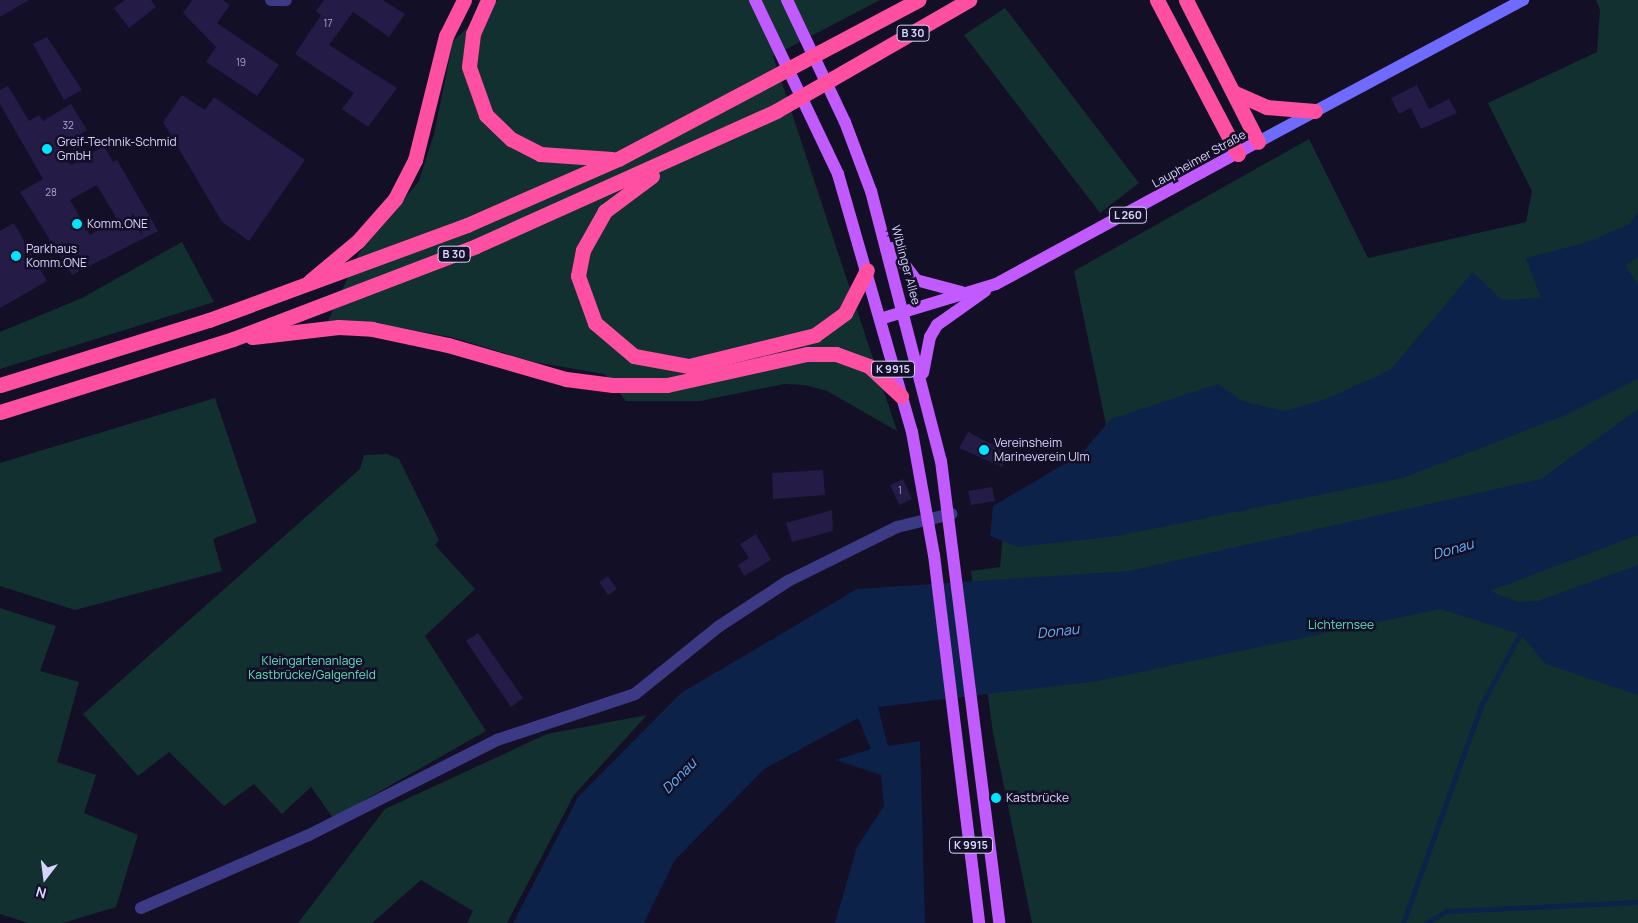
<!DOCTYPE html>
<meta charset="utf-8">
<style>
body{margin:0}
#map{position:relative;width:1638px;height:923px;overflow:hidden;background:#130f26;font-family:Manrope,sans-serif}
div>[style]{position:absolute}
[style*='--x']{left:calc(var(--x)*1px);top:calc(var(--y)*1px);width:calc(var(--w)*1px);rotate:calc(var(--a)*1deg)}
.green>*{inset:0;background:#12302f}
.water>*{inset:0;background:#0c2248}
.stream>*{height:4.5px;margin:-2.25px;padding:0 2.25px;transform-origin:2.25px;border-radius:2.25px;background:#0c2248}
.building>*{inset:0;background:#241b47}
.street>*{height:12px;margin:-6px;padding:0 6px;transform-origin:6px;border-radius:6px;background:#3d3a85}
.secondary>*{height:12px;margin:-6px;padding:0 6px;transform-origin:6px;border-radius:6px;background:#6f6bff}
.primary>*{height:12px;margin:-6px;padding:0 6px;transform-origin:6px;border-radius:6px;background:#c25bff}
.highway>*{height:15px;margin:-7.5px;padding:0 7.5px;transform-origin:7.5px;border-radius:7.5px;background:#ff4fa3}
.dots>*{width:14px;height:14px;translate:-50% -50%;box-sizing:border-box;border:2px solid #130f26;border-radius:50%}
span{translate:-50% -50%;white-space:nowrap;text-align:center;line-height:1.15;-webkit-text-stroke:5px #130f26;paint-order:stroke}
.number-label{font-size:10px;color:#aca6d1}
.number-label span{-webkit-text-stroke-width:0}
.shield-label span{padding:1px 4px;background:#130f26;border:1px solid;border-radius:4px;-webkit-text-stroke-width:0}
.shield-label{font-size:11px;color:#d9d4ff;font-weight:700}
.poi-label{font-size:12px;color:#d9d4ff}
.left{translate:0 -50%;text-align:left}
.street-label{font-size:12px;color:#d9d4ff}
.park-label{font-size:12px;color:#5fe0c0}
.water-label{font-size:14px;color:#62b6ff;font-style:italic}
.north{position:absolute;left:20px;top:853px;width:50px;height:50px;-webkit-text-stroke:4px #130f26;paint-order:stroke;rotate:195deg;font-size:14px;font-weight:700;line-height:20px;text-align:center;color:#d9d4ff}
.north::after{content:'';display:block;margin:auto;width:18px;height:22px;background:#d9d4ff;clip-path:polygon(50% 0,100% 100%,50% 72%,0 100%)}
</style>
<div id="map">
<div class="green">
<i style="clip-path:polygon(498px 0,880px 0,773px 56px,897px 431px,827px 391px,805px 385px,784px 384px,700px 401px,626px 401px,604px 374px,534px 362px,451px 337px,371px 323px,328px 321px,359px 253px,419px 181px,434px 134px,453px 41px)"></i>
<i style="clip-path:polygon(1596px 0,1638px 0,1638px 923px,1032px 923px,993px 733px,971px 571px,1000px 567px,1006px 499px,1109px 439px,1074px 271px,1309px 139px,1368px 258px,1526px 222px,1532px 191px,1488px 103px,1597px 52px,1600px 10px)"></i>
<i style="clip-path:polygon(1005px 8px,1139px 183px,1100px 213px,964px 35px)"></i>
<i style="clip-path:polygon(182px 242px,214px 302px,0 369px,0 332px,82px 298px)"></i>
<i style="clip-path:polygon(215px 398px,257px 522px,213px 539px,222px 571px,75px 610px,0 586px,0 463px)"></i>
<i style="clip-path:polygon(387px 454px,399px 459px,439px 540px,435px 545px,475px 589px,425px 636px,486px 731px,333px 818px,311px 787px,282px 814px,254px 784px,224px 806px,169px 752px,138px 776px,83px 714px,360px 469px,364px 455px)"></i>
<i style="clip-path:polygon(0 608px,56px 626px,40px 671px,79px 682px,57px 762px,96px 775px,84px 813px,138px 835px,116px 907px,63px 923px,28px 923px,0 914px)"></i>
<i style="clip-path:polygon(647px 715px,574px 795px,507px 923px,467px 923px,473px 911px,421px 880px,372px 923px,298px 923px,385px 809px,547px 734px)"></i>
</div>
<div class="water">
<i style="clip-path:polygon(1638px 212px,1638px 257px,1625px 265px,1638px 285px,1638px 379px,1566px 415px,1403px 478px,1117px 536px,1018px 547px,990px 536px,993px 506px,1081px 454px,1111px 419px,1218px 384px,1242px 401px,1285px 411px,1326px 399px,1390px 370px,1473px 272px,1502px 300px,1541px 298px,1526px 258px,1588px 242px,1629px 224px)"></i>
<i style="clip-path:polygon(1638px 409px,1638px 535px,1490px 591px,1517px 602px,1538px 601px,1638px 565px,1638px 695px,1546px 664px,1520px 634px,1440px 609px,1098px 681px,878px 707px,888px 746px,920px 741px,925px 923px,835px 923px,857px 847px,884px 806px,881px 775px,836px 760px,871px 749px,858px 718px,764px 769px,675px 860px,644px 923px,513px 923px,578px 797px,681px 693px,857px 589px,1129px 571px,1541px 479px)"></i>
</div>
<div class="stream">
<i style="--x:1403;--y:923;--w:233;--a:-70.2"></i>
<i style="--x:1482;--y:704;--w:80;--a:-61.5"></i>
<i style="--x:1426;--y:923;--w:24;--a:-30"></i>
<i style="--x:1447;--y:911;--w:191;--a:-2.7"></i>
</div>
<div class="building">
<i style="clip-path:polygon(0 0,29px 0,0 17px)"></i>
<i style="clip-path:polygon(125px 0,151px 0,156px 7px,129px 28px,114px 8px)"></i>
<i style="clip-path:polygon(192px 0,223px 0,230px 5px,217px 23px,279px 65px,257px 96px,206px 62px,216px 47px,183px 13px)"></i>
<i style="clip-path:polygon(324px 0,383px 0,405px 14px,389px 37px,353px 12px,329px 45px,397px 88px,368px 127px,342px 109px,354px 93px,295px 54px,321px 15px,316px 11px)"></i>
<i style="clip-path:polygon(47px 37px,82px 90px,64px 100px,33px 44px)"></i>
<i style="clip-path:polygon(1417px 85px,1429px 109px,1449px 99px,1457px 113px,1421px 129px,1411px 108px,1399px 114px,1391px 98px)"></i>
<i style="clip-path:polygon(evenodd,8px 86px,29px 121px,39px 115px,43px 121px,71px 104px,87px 130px,60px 148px,71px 165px,104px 146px,113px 162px,117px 160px,158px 231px,72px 275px,20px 192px,43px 179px,0 104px,0 90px,8px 86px,97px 185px,117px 219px,90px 235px,70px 200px,97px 185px)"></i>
<i style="clip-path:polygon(182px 95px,205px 110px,214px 97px,305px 160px,249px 241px,222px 222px,163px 122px)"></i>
<i style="clip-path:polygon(14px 223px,47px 281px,0 308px,0 231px)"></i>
<i style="clip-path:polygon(968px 432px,1009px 453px,1002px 467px,959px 448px)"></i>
<i style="clip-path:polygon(823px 470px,825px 495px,773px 499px,772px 473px)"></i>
<i style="clip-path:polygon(903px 479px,912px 499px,899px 505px,890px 485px)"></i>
<i style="clip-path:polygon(992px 487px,995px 501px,971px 505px,968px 491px)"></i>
<i style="clip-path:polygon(832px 510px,833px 531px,792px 542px,786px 523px)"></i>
<i style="clip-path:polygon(756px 534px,771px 560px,744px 576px,738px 565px,749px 558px,740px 544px)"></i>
<i style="clip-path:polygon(608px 576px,617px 589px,608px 595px,599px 582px)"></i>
<i style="clip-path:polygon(478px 633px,523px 698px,511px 707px,466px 641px)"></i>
</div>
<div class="street">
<i style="--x:271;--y:0;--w:15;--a:0"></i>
<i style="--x:141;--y:908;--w:183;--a:-23.5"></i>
<i style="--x:309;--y:835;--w:211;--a:-26.8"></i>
<i style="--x:497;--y:740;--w:145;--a:-18.4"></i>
<i style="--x:635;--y:694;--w:107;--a:-38.9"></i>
<i style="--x:718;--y:627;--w:84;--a:-33.3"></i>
<i style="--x:788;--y:581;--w:122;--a:-26.4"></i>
<i style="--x:897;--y:527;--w:56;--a:-13.5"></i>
</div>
<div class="secondary">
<i style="--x:1258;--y:142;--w:301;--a:-28.2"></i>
</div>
<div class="primary">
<i style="--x:755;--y:0;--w:193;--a:64.5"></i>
<i style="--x:838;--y:174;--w:268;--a:74"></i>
<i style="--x:912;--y:432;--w:125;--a:79.9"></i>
<i style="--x:934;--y:555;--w:371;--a:83"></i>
<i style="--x:787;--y:0;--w:135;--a:64.6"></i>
<i style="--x:845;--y:122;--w:74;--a:69.4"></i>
<i style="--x:871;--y:191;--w:279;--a:75.5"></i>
<i style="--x:941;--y:461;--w:466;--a:82.8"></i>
<i style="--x:892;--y:248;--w:40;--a:53"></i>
<i style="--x:916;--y:280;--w:47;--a:14.9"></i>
<i style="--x:880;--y:319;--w:121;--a:-16.8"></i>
<i style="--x:996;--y:284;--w:298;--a:-28.5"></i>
<i style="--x:923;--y:373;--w:37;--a:-79"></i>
<i style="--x:930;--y:337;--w:14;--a:-60"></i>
<i style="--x:937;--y:325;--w:59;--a:-35.3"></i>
</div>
<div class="highway">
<i style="--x:488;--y:0;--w:37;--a:114"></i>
<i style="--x:473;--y:34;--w:33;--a:97"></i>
<i style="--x:469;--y:67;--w:51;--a:70.5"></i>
<i style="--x:486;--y:115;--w:35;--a:44"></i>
<i style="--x:511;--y:139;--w:33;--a:27"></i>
<i style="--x:540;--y:154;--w:72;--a:4"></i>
<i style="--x:1157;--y:0;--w:174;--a:62.3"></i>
<i style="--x:1186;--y:0;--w:159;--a:63.1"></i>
<i style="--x:1233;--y:92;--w:36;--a:24"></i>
<i style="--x:1266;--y:107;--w:49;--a:4.7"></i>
<i style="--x:652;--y:176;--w:59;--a:143.3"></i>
<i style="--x:605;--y:211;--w:45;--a:119.4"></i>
<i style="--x:583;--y:250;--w:26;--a:101"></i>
<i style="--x:578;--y:276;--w:50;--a:70.1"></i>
<i style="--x:595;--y:323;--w:51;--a:40.2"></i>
<i style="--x:634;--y:356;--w:56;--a:10.3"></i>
<i style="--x:689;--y:366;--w:130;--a:-13.8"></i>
<i style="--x:815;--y:335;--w:37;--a:-36"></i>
<i style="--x:845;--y:313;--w:48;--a:-62.9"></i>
<i style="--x:310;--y:281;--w:62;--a:-39.8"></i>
<i style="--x:358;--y:241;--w:56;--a:-48.6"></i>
<i style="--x:395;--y:199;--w:44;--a:-62.9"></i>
<i style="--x:415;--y:160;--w:128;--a:-76"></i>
<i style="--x:446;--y:36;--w:40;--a:-63.4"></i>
<i style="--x:252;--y:337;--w:87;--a:-6.6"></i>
<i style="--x:338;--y:327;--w:34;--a:3"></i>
<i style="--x:372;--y:329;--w:78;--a:11.9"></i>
<i style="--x:448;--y:345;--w:123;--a:16.1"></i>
<i style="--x:566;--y:379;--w:47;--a:7.3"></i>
<i style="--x:613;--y:385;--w:54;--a:0"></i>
<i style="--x:667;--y:385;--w:143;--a:-12.5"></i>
<i style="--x:807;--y:354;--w:29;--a:0"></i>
<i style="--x:836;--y:354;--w:35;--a:20"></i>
<i style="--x:869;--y:366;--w:44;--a:43.2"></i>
<i style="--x:0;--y:385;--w:219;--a:-17.3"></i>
<i style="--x:209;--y:320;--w:275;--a:-20.2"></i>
<i style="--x:467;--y:225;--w:165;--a:-23.6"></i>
<i style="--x:618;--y:159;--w:340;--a:-27.9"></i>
<i style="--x:0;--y:412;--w:244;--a:-17.4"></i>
<i style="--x:233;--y:339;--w:260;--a:-20.9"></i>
<i style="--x:476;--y:246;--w:329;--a:-24.2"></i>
<i style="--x:776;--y:111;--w:223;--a:-29.9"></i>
</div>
<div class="dots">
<i style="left:47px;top:149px;background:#00e5ff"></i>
<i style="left:77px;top:224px;background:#00e5ff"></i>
<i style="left:16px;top:256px;background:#00e5ff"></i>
<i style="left:984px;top:450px;background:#00e5ff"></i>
<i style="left:996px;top:798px;background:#00e5ff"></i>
</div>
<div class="number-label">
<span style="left:328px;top:24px">17</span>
<span style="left:241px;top:63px">19</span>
<span style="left:68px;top:126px">32</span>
<span style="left:51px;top:193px">28</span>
<span style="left:900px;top:491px">1</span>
</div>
<div class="shield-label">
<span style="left:913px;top:33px">B 30</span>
<span style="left:1128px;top:215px">L 260</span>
<span style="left:454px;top:254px">B 30</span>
<span style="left:893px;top:369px">K 9915</span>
<span style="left:971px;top:845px">K 9915</span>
</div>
<div class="poi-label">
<span class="left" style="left:57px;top:149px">Greif-Technik-Schmid<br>GmbH</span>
<span class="left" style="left:87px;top:224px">Komm.ONE</span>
<span class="left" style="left:26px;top:256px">Parkhaus<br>Komm.ONE</span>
<span class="left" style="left:994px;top:450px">Vereinsheim<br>Marineverein Ulm</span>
<span class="left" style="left:1006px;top:798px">Kastbrücke</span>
</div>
<div class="street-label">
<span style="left:1199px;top:159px;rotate:-29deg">Laupheimer Straße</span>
<span style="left:906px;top:265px;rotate:75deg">Wiblinger Allee</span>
</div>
<div class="park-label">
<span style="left:1341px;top:625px">Lichternsee</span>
<span style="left:312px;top:668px">Kleingartenanlage<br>Kastbrücke/Galgenfeld</span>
</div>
<div class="water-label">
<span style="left:1453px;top:549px;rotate:-16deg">Donau</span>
<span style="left:1058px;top:631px;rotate:-6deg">Donau</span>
<span style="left:679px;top:776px;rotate:-46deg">Donau</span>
</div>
<div class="north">N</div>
</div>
